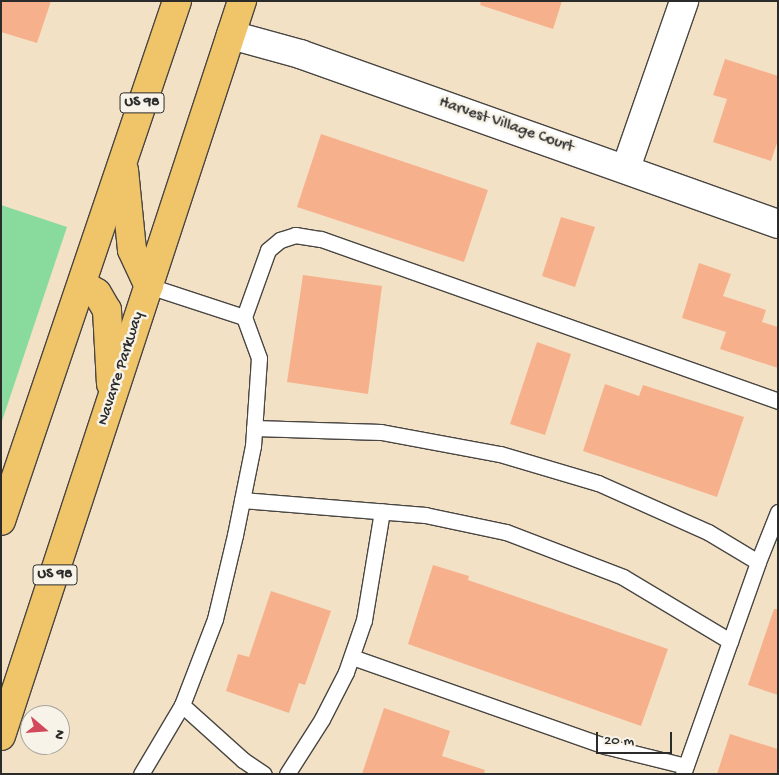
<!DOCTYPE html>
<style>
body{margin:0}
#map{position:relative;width:779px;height:775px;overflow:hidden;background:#f3e1c6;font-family:"Gochi Hand",sans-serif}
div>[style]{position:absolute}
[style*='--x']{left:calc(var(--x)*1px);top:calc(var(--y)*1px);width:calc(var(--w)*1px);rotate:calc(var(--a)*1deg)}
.green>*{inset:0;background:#88db9d}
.building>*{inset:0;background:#f6b18c}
.roads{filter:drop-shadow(1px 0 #494642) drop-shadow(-1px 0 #494642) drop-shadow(0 1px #494642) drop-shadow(0 -1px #494642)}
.lane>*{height:15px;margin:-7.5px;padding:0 7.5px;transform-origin:7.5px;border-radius:7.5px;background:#fff}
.street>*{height:28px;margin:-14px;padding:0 14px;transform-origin:14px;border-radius:14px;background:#fff}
.highway>*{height:28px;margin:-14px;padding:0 14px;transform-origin:14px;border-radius:14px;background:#f0c469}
span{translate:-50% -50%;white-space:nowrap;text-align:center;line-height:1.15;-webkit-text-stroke:5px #f7f3e8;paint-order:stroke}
.shield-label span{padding:1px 4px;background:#f7f3e8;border:1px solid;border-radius:4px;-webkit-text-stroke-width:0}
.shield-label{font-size:15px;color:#2b2b2b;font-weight:700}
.street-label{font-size:16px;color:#2b2b2b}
.frame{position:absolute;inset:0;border:2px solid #2b2b2b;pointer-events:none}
.north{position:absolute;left:20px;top:705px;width:50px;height:50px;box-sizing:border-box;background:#f7f3e8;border:1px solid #a5a39c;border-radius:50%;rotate:108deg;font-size:14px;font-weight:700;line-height:20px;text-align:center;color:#2b2b2b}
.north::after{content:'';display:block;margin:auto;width:18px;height:22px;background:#d1495b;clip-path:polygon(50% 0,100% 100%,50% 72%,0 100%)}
.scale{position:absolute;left:596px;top:732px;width:76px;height:22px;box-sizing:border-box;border:2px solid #2b2b2b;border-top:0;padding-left:6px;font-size:15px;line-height:18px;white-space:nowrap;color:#2b2b2b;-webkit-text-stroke:4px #f7f3e8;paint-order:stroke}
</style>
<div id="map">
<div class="green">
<i style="clip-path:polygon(1px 205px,67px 227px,1px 424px)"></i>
</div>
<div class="building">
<i style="clip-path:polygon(1px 1px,51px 1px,37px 43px,1px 32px)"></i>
<i style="clip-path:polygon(481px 1px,562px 1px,553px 29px,480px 5px)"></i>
<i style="clip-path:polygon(725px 59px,778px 76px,778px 140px,771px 161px,713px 142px,727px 99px,713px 95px)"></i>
<i style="clip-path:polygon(321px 134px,488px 190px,464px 262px,297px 207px)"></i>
<i style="clip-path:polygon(561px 217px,595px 227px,575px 287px,542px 276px)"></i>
<i style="clip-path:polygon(699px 263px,731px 274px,723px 296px,766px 310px,762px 322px,778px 327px,778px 368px,720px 349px,726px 332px,682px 318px)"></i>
<i style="clip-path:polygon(303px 275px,382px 286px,368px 394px,287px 382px)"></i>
<i style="clip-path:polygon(537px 342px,571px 354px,545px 435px,510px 424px)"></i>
<i style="clip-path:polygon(605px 384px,639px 396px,643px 385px,744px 417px,717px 497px,583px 451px)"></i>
<i style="clip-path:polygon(433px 565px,469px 576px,468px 580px,668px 649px,641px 726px,408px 644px)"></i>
<i style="clip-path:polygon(271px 591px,331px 611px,305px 685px,299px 683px,289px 713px,226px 691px,238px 654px,249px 657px)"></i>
<i style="clip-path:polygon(774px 609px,778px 609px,778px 695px,748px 685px)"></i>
<i style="clip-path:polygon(384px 708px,450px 731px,442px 756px,485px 770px,484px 774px,362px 774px)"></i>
<i style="clip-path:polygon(730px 734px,778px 749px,778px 774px,717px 774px)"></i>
</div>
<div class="roads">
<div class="lane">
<i style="--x:149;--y:286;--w:100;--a:18.1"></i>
<i style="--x:244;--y:317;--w:71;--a:-70.3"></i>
<i style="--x:268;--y:250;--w:16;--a:-40"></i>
<i style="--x:280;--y:240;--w:16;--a:-18"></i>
<i style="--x:295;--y:235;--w:26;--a:9"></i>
<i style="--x:321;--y:239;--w:485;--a:19.5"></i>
<i style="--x:254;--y:428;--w:127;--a:1.8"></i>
<i style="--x:381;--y:432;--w:121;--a:10.5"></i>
<i style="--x:500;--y:454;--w:102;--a:16.5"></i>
<i style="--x:598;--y:483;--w:120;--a:24"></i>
<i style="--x:708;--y:532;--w:58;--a:31"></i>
<i style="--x:242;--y:500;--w:184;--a:4.7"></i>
<i style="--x:425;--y:515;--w:83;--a:11.9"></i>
<i style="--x:506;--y:532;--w:125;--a:21"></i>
<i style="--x:623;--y:577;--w:125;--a:30.9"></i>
<i style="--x:352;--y:657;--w:268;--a:19.4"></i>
<i style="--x:605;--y:746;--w:83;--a:13.9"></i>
<i style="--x:182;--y:705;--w:82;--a:42"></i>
<i style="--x:243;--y:760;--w:25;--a:34"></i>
<i style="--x:141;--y:774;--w:80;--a:-59.3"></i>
<i style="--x:182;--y:705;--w:92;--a:-69"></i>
<i style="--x:215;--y:619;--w:86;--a:-76.6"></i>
<i style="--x:235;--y:535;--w:91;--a:-78.6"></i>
<i style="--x:253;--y:446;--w:88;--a:-86.1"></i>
<i style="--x:259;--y:358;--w:44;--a:-110.1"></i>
<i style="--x:287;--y:774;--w:65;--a:-57.5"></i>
<i style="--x:322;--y:719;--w:53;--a:-62.9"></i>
<i style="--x:346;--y:672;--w:55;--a:-70.9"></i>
<i style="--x:364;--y:620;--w:110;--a:-80.6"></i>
<i style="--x:683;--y:774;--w:225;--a:-70.5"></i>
<i style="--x:758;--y:562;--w:54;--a:-68.2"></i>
</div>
<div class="street">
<i style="--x:231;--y:35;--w:72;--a:15.4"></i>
<i style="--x:300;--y:54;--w:507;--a:19.58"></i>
<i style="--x:626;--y:168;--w:177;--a:-70.8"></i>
</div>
<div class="highway">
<i style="--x:124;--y:170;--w:80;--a:84.3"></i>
<i style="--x:132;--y:250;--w:40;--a:65"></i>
<i style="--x:82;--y:284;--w:17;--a:31"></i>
<i style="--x:97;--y:293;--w:20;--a:60"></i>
<i style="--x:107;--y:310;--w:74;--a:86.9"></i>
<i style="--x:1;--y:521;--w:549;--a:-71.3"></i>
<i style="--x:1;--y:736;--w:774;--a:-71.85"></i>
</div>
</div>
<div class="shield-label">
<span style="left:142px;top:103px">US 98</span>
<span style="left:55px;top:575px">US 98</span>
</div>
<div class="street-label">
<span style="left:506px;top:126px;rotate:19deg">Harvest Village Court</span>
<span style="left:122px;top:369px;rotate:-72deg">Navarre Parkway</span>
</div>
<div class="frame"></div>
<div class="north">N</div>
<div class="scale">20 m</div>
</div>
